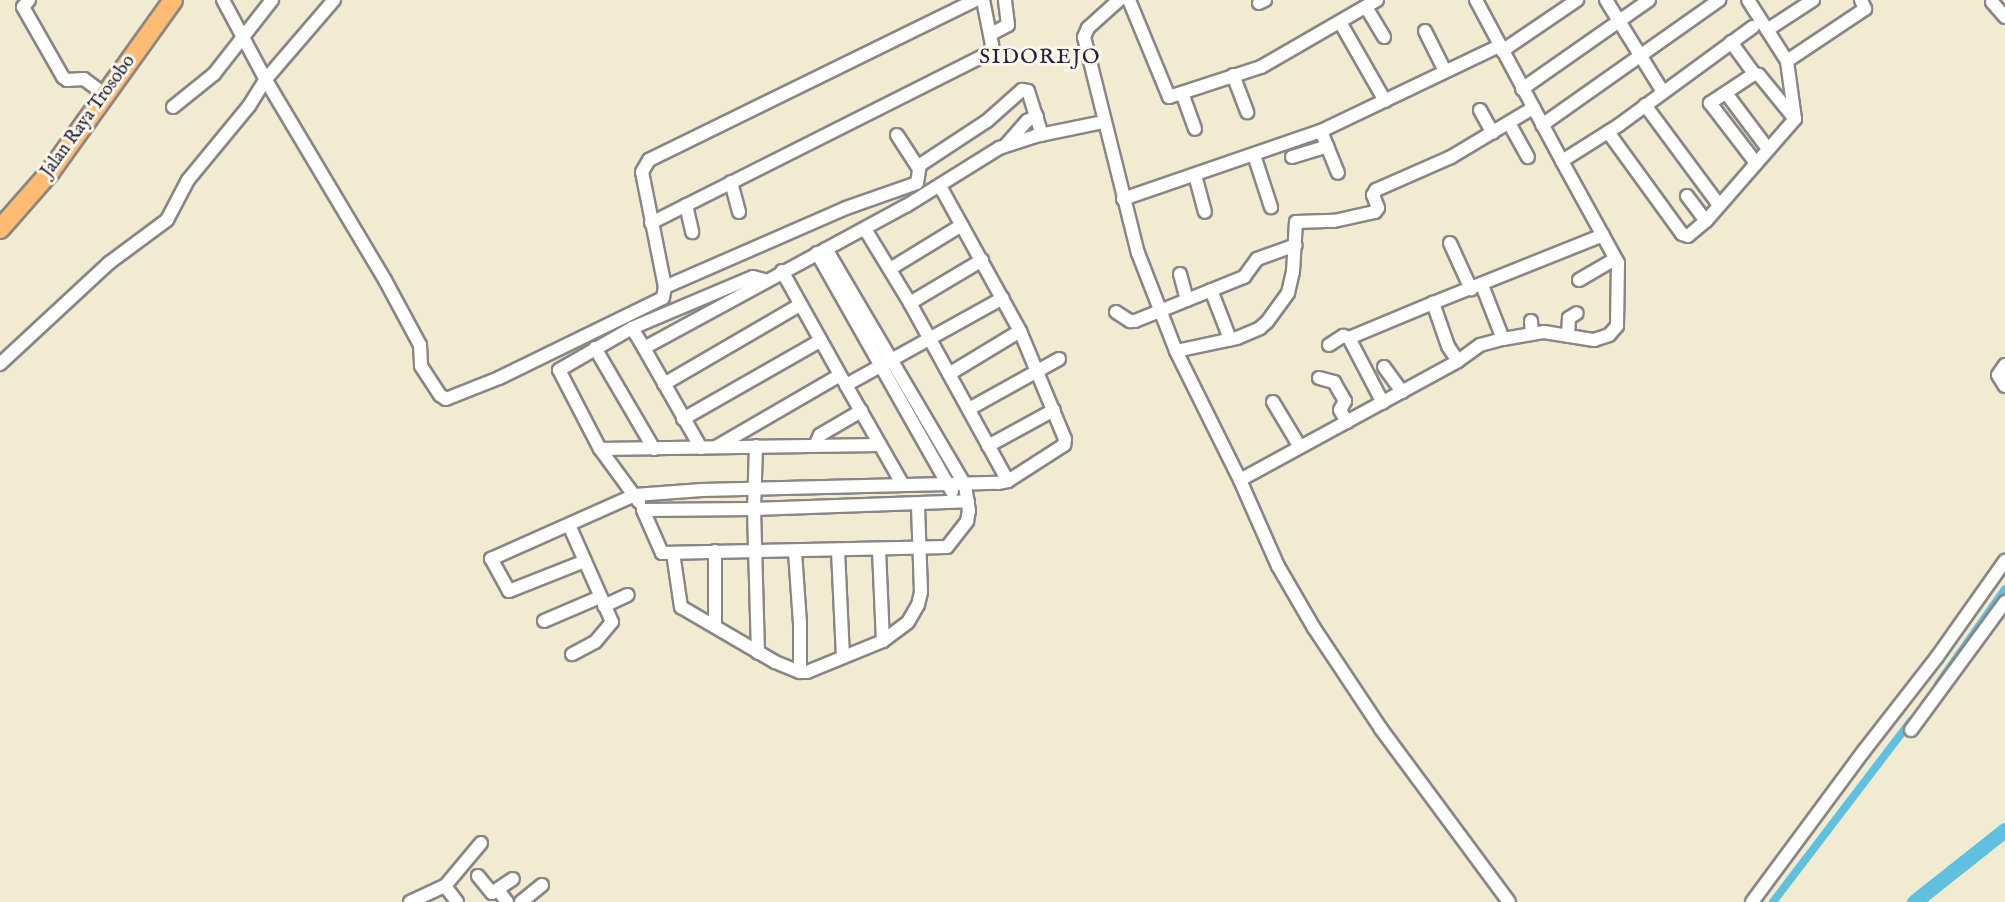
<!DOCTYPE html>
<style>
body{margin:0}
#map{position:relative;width:2005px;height:902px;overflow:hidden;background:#f1ebd2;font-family:"IM FELL English",serif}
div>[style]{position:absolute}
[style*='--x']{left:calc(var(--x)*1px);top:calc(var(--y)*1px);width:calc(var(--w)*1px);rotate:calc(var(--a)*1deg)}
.canal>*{height:8px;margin:-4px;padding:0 4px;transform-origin:4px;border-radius:4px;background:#60c0df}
.river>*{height:15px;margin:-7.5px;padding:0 7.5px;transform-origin:7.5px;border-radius:7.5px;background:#60c0df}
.roads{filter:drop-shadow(2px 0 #8a8686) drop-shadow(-2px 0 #8a8686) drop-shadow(0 2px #8a8686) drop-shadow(0 -2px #8a8686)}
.minor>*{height:12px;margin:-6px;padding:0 6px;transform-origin:6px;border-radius:6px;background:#fff}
.highway>*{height:18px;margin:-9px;padding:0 9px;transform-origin:9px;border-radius:9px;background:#ffbb71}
span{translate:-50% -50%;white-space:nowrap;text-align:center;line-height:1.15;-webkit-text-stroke:6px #fbf7ec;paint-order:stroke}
.street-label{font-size:18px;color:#22223b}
.quarter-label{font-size:21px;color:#22223b;letter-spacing:1.5px}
</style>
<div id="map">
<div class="canal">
<i style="--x:1938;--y:684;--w:116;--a:-54.8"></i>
<i style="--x:1773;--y:902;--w:228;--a:-52.7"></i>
</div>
<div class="river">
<i style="--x:1914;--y:902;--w:116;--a:-38.4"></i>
</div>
<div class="roads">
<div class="minor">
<i style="--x:29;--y:0;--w:9;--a:131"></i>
<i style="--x:23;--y:7;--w:81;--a:60.3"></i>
<i style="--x:63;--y:77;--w:5;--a:37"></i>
<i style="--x:67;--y:80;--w:17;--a:-3"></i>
<i style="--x:84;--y:79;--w:20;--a:37"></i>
<i style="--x:223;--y:0;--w:93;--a:61.8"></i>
<i style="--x:267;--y:82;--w:230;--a:59.2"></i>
<i style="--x:385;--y:280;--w:74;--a:61.7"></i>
<i style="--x:420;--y:345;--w:21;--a:87"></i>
<i style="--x:421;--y:366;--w:35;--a:57"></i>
<i style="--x:440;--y:395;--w:7;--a:34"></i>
<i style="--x:446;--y:399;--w:57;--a:-21.6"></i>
<i style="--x:499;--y:378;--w:182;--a:-26"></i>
<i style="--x:663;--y:298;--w:11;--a:-80"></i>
<i style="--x:665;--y:287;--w:117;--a:-101.3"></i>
<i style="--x:642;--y:172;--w:14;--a:-60"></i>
<i style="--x:649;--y:160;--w:364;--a:-26.1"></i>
<i style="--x:1119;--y:0;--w:42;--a:137.9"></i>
<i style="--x:1088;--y:28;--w:10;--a:114"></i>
<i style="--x:1084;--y:37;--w:223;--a:76"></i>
<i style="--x:1138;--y:253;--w:105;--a:68.8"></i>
<i style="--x:1176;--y:351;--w:144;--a:63.6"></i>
<i style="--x:1240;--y:480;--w:94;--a:66.2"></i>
<i style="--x:1278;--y:566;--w:72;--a:59.9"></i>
<i style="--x:1314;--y:628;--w:121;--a:56.4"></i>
<i style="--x:1381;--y:729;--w:215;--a:53.5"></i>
<i style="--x:1129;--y:0;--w:105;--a:67.6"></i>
<i style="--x:1169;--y:97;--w:97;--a:-18.1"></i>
<i style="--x:1261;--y:67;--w:134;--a:-30"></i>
<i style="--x:1476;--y:0;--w:183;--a:61.9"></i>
<i style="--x:1562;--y:161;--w:67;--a:-32.3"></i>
<i style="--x:1619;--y:125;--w:166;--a:-36.2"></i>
<i style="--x:1606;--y:0;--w:108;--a:58.2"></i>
<i style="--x:1992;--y:2;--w:20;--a:49"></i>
<i style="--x:1259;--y:3;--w:7;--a:-27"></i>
<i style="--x:1366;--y:7;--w:35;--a:59"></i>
<i style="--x:1340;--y:22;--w:91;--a:60.3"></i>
<i style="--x:1767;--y:30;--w:55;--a:-33.1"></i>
<i style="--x:1425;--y:31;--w:45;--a:63.4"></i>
<i style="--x:991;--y:34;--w:19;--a:-28"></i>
<i style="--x:1008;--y:25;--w:25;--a:-97"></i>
<i style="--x:1731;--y:42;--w:39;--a:54"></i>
<i style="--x:1754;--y:74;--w:5;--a:11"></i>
<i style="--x:1759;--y:75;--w:57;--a:50.7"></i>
<i style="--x:1502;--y:51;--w:91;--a:-34.2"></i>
<i style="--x:1787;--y:61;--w:94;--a:-33.7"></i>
<i style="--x:1865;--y:9;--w:10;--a:-114"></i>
<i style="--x:1754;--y:74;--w:53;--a:146.6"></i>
<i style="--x:1710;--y:103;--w:76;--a:52.5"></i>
<i style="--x:1233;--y:75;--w:40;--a:69"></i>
<i style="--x:1522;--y:89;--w:155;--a:-35"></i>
<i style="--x:1182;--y:93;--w:38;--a:70"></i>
<i style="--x:1726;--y:93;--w:70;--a:53.1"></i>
<i style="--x:1645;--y:105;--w:124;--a:53.5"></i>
<i style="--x:173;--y:107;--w:53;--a:-38.8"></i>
<i style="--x:214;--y:74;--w:94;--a:-51.9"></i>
<i style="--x:1480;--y:110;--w:26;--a:61"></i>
<i style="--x:1509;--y:123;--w:39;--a:61"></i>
<i style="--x:1542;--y:125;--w:217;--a:-35.2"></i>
<i style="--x:1321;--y:131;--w:45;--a:68"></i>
<i style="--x:1608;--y:132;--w:126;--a:54"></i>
<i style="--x:1682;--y:234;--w:6;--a:18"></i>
<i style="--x:1688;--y:236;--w:23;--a:-40"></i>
<i style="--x:1706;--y:221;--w:135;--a:-48.9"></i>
<i style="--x:1795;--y:119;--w:59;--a:-97.9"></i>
<i style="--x:1787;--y:61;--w:72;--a:-122.6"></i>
<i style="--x:897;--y:135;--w:38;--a:57"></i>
<i style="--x:1006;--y:145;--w:32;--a:-49"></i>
<i style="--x:1027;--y:121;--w:11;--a:-27"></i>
<i style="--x:1254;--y:155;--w:55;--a:71.9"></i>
<i style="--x:1292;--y:157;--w:37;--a:-17"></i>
<i style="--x:1195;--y:175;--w:38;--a:75"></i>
<i style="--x:731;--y:182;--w:31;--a:75"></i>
<i style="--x:1687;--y:196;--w:31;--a:53"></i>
<i style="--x:1123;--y:199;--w:209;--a:-19"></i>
<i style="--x:1321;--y:131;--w:197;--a:-25.5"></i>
<i style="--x:686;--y:205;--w:28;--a:77"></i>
<i style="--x:651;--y:223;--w:378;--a:-26.7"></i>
<i style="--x:989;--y:53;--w:9;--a:-69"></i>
<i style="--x:992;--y:45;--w:46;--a:-101.3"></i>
<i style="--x:865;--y:229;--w:87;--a:58.7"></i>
<i style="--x:910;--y:303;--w:203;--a:61.2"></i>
<i style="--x:1450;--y:243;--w:51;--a:65.5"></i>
<i style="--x:817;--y:253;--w:274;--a:60.5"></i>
<i style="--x:890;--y:269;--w:84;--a:-31.4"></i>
<i style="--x:782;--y:271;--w:125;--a:60.8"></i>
<i style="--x:1180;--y:274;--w:27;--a:75"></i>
<i style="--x:1579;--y:280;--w:42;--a:-30.3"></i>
<i style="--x:665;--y:287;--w:197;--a:-23.6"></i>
<i style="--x:846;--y:208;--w:75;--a:-19.4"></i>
<i style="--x:917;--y:183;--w:18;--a:-81"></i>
<i style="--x:920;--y:165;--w:80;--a:-33.3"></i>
<i style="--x:987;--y:121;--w:47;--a:-41.5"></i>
<i style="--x:1022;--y:90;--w:6;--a:9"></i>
<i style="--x:1028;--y:91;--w:46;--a:72.3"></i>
<i style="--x:1211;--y:290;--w:53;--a:68.8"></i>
<i style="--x:910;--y:303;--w:84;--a:-30.8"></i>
<i style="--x:1116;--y:312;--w:17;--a:33"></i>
<i style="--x:1130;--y:321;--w:5;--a:0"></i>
<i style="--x:1135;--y:321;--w:118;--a:-22"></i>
<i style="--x:1244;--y:277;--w:22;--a:-54"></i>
<i style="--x:1257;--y:259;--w:41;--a:-19.7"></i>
<i style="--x:1531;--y:321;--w:13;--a:86"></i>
<i style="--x:632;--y:328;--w:23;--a:59"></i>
<i style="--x:1568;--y:336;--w:18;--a:-87"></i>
<i style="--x:1569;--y:318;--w:9;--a:-32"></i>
<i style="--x:1349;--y:338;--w:73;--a:62.4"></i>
<i style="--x:1503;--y:339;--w:42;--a:-9.7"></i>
<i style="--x:1544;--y:332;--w:51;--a:9.1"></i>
<i style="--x:1594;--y:340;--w:16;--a:-18"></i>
<i style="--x:1609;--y:335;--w:12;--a:-48"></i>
<i style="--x:1617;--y:326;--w:63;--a:-89.1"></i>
<i style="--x:1618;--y:263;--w:116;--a:-118.8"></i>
<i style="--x:1329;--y:345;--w:17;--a:-33"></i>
<i style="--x:1343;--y:336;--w:6;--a:18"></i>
<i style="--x:1349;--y:338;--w:91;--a:-22.6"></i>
<i style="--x:595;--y:348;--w:117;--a:59.7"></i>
<i style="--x:1176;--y:351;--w:62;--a:-12"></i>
<i style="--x:1237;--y:338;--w:25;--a:-23"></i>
<i style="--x:1260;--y:328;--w:9;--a:-41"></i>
<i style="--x:1267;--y:322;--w:36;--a:-54"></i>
<i style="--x:1288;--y:293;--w:22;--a:-77"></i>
<i style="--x:1293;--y:272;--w:50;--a:-86.6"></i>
<i style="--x:1296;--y:222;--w:38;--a:-2"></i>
<i style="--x:1334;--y:221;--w:42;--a:-12.4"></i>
<i style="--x:1375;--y:212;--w:5;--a:-53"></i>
<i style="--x:1378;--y:208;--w:14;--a:-111"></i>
<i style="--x:1373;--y:195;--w:6;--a:-59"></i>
<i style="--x:1376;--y:190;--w:82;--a:-23.7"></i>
<i style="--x:1451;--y:157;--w:96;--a:-30.9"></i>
<i style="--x:1458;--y:361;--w:27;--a:-36"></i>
<i style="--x:1480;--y:345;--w:24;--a:-15"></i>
<i style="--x:1503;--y:339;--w:58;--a:-111.3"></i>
<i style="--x:0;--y:364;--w:149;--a:-42.8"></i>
<i style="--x:109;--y:263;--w:72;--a:-36.6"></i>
<i style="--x:167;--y:220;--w:45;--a:-62.3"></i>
<i style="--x:188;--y:180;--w:96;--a:-50.5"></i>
<i style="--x:249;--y:106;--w:32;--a:-58"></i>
<i style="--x:266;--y:79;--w:104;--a:-49.3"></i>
<i style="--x:2005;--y:365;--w:12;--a:125"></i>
<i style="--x:1998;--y:375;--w:13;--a:58"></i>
<i style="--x:1384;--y:367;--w:31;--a:54"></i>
<i style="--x:949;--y:374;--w:83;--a:-31.2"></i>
<i style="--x:1319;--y:378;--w:16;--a:15"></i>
<i style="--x:1334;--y:382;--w:22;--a:60"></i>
<i style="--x:1345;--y:401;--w:10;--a:119"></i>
<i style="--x:1340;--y:410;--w:14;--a:60"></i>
<i style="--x:664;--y:384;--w:157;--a:-30.2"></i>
<i style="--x:1273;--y:402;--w:52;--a:59"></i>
<i style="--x:969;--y:409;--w:103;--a:-29.1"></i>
<i style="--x:683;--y:419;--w:158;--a:-29.7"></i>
<i style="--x:756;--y:446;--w:63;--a:91.8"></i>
<i style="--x:754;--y:509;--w:111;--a:179.5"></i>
<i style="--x:643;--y:510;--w:47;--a:66.2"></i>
<i style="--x:662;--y:553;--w:285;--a:-1.2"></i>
<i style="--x:947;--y:547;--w:33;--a:-52"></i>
<i style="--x:967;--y:521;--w:10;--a:-79"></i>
<i style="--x:969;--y:511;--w:26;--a:-99"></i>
<i style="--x:965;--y:485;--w:274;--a:-120.5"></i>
<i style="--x:815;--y:446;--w:12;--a:-66"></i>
<i style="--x:820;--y:435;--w:48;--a:-30.3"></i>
<i style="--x:988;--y:446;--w:75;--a:-28.6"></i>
<i style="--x:716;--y:447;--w:143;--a:-30.1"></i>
<i style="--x:701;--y:448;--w:115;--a:-119.7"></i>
<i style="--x:644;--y:348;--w:298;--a:-28.5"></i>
<i style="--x:906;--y:206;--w:110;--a:-31.9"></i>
<i style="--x:999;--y:148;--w:38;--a:-18"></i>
<i style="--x:1035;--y:136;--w:69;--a:-11.6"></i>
<i style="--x:600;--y:449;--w:280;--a:-0.8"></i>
<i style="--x:1240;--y:480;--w:248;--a:-28.6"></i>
<i style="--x:1458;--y:361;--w:18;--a:-124"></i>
<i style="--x:1448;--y:346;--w:46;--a:-109.2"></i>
<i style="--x:1433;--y:303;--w:183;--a:-21.8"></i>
<i style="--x:903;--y:485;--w:115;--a:-119.7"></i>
<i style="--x:846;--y:385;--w:179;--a:-29"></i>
<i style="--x:639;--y:502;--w:66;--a:-126.3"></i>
<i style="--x:600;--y:449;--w:89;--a:-117.4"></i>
<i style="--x:559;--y:370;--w:84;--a:-29.9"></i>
<i style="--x:632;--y:328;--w:131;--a:-22.9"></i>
<i style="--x:753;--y:277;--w:11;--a:15"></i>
<i style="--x:569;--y:525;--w:106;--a:66.1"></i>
<i style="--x:612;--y:622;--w:26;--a:130"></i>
<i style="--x:595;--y:642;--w:26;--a:152"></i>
<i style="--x:879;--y:550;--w:91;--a:87.5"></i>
<i style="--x:838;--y:551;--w:106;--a:87.3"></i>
<i style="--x:795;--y:552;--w:71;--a:86"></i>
<i style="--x:800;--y:623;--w:49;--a:90"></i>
<i style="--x:800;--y:672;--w:7;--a:0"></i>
<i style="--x:807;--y:672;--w:82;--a:-22.2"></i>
<i style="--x:883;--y:641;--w:31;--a:-37"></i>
<i style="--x:908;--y:622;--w:20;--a:-60"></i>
<i style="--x:918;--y:605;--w:13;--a:-77"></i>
<i style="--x:921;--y:592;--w:88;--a:-92"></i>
<i style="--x:673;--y:553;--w:55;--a:81.6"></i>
<i style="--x:681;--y:607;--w:109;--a:30.3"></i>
<i style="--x:775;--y:662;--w:27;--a:22"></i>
<i style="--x:585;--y:561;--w:82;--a:158.5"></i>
<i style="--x:509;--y:591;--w:37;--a:-119"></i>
<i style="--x:491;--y:559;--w:158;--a:-24"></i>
<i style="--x:635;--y:495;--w:67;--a:-4.3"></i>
<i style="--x:702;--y:490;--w:296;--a:-1.4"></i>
<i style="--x:998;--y:483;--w:10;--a:-11"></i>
<i style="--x:1008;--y:481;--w:67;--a:-32.7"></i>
<i style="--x:1064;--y:445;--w:6;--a:-81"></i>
<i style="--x:1065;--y:439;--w:117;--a:-112.6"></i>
<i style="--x:1020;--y:331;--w:166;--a:-118.9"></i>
<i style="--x:604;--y:606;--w:26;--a:-25"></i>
<i style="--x:544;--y:621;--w:61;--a:-23.2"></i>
<i style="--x:715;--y:626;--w:75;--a:-90"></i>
<i style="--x:758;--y:653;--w:144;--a:-91.6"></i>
<i style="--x:754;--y:509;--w:214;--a:-2.1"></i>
<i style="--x:1911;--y:730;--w:159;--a:-53.7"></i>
<i style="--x:478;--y:876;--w:22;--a:51"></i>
<i style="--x:492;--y:893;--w:25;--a:-34"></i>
<i style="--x:445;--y:886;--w:20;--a:53"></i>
<i style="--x:498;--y:890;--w:15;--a:53"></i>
<i style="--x:410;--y:902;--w:38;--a:-25"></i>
<i style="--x:445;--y:886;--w:56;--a:-50.1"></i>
<i style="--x:521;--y:902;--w:27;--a:-39"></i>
<i style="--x:1752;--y:902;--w:187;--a:-53.5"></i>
<i style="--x:1863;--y:752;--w:120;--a:-52.1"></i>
<i style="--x:1937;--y:657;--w:118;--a:-54.7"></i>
</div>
<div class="highway">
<i style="--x:0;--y:229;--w:76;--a:-48.7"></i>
<i style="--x:50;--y:172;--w:211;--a:-54.4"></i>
</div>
</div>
<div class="street-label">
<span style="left:89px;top:117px;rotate:-54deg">Jalan Raya Trosobo</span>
</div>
<div class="quarter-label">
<span style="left:1040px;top:58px">SIDOREJO</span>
</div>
</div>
